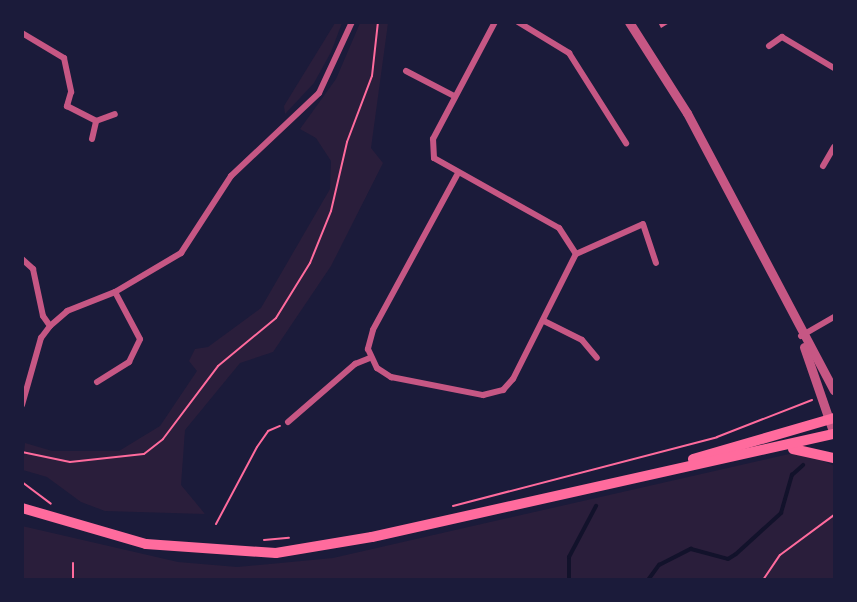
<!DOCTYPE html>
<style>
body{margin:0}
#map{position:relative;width:857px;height:602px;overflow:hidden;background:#1b1b3a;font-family:Manrope,sans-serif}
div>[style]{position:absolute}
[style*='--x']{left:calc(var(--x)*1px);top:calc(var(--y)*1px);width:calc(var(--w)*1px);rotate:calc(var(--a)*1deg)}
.green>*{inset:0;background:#2a1e3b}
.stream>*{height:4px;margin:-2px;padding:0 2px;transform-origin:2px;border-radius:2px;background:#12122b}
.building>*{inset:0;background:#dd5f8e}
.path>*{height:2px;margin:-1px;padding:0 1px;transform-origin:1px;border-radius:1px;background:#ff6b9d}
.minor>*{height:6px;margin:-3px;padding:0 3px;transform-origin:3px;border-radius:3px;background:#c65784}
.tertiary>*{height:9px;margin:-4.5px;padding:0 4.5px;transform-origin:4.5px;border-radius:4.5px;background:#c65784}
.secondary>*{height:10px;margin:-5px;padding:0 5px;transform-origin:5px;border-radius:5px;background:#ff6b9d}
span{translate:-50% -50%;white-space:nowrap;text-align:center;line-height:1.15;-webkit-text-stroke:6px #1b1b3a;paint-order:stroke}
.frame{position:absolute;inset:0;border:24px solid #1b1b3a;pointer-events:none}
</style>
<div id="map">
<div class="green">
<i style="clip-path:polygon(335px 23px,342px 23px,331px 52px,314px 83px,285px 114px,284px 106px)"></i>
<i style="clip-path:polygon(360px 23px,388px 23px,371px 148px,383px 163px,331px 266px,273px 352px,240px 363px,185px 430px,181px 485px,205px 514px,105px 511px,81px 502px,47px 477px,23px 470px,25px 443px,52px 451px,119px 451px,160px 426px,197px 371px,189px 361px,195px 349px,208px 347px,261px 308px,330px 189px,331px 161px,316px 138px,300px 129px,336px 79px)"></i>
<i style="clip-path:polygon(802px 451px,834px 466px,834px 579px,23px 579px,22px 526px,178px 562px,237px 567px,333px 558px)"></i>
</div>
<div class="stream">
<i style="--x:569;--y:580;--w:23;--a:-90"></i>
<i style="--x:569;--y:557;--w:58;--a:-62.1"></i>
<i style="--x:648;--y:580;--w:19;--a:-54"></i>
<i style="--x:659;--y:565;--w:36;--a:-27"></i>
<i style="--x:691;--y:549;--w:38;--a:15"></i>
<i style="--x:728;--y:559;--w:9;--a:-32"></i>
<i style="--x:736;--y:554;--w:61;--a:-42.3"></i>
<i style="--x:781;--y:513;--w:40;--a:-74"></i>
<i style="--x:792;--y:475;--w:15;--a:-42"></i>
</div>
<div class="building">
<i style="clip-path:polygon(658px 22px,671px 22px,661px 28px)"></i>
</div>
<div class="path">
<i style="--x:22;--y:452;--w:49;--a:11.8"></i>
<i style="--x:70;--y:462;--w:74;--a:-6.2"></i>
<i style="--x:144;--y:454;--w:24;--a:-38"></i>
<i style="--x:163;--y:439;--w:91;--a:-53"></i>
<i style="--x:218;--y:366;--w:75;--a:-39.6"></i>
<i style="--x:276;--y:318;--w:65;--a:-58.3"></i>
<i style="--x:310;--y:263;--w:56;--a:-68"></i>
<i style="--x:331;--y:211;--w:71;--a:-76.9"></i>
<i style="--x:347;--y:142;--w:71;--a:-69.3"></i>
<i style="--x:372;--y:76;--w:54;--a:-83.7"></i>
<i style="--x:22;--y:482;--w:36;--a:37"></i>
<i style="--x:453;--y:506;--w:273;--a:-14.6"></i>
<i style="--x:717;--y:437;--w:102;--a:-21.3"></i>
<i style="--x:216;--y:524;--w:87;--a:-62"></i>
<i style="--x:257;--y:447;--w:19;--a:-55"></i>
<i style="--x:268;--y:431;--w:13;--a:-23"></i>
<i style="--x:264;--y:540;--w:25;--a:-5"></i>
<i style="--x:73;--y:580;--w:17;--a:-90"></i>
<i style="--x:763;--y:580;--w:30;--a:-56"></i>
<i style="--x:780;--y:555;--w:67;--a:-36.5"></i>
</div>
<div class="minor">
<i style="--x:518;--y:22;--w:60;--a:31.3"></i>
<i style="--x:569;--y:53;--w:107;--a:57.7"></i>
<i style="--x:22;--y:33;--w:49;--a:30.8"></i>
<i style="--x:64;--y:58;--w:35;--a:78"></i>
<i style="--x:71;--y:92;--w:15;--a:106"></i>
<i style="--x:67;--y:106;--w:33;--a:27"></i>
<i style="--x:96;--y:121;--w:20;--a:-20"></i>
<i style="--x:769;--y:46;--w:16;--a:-35"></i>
<i style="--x:782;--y:37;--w:61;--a:30.8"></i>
<i style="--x:406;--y:71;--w:54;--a:27.5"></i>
<i style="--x:92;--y:139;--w:18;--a:-77"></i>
<i style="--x:823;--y:166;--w:22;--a:-60"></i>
<i style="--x:457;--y:175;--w:176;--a:118.5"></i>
<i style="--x:373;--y:330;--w:20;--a:105"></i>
<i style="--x:368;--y:349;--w:21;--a:65"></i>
<i style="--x:377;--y:368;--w:17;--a:33"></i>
<i style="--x:391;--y:377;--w:94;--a:11.1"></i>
<i style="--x:483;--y:395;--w:21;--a:-14"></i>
<i style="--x:503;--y:390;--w:15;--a:-48"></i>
<i style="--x:513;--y:379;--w:140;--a:-63.3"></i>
<i style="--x:576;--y:254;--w:31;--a:-123"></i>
<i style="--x:559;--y:228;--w:143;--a:-150.8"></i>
<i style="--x:434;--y:158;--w:19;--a:-93"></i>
<i style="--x:433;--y:139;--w:132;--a:-62.1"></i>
<i style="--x:576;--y:254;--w:73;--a:-24.1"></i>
<i style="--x:643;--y:224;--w:41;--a:71.6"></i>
<i style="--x:22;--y:259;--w:15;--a:42"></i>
<i style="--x:33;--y:269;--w:48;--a:78"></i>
<i style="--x:43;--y:316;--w:12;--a:55"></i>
<i style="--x:544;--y:321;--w:42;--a:26.6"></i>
<i style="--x:582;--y:340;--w:23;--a:50"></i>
<i style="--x:801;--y:336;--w:38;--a:-30"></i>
<i style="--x:97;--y:382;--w:38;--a:-32"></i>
<i style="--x:129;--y:362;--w:25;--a:-64"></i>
<i style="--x:140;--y:339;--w:53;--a:-118"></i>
<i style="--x:22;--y:405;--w:70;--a:-74.2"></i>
<i style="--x:41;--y:338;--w:15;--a:-53"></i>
<i style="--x:50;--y:326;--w:23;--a:-41"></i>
<i style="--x:67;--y:311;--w:52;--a:-21.6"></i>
<i style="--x:115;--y:292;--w:77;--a:-30.6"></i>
<i style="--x:181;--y:253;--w:92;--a:-57"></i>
<i style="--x:231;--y:176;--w:121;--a:-43.3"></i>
<i style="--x:319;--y:93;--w:78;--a:-65.1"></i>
<i style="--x:288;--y:422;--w:89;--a:-40.9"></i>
<i style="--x:355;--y:364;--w:16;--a:-22"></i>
</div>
<div class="tertiary">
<i style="--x:629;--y:22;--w:108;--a:57.5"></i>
<i style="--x:687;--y:113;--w:314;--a:62.1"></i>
<i style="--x:804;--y:347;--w:92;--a:71"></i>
</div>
<div class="secondary">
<i style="--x:793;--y:449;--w:42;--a:12.4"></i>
<i style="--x:693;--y:459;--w:147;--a:-16.2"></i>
<i style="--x:22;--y:508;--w:129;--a:16.2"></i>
<i style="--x:146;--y:544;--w:130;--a:4"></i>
<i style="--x:276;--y:553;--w:97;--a:-9.5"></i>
<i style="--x:372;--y:537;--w:473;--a:-12.6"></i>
</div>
<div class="frame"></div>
</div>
